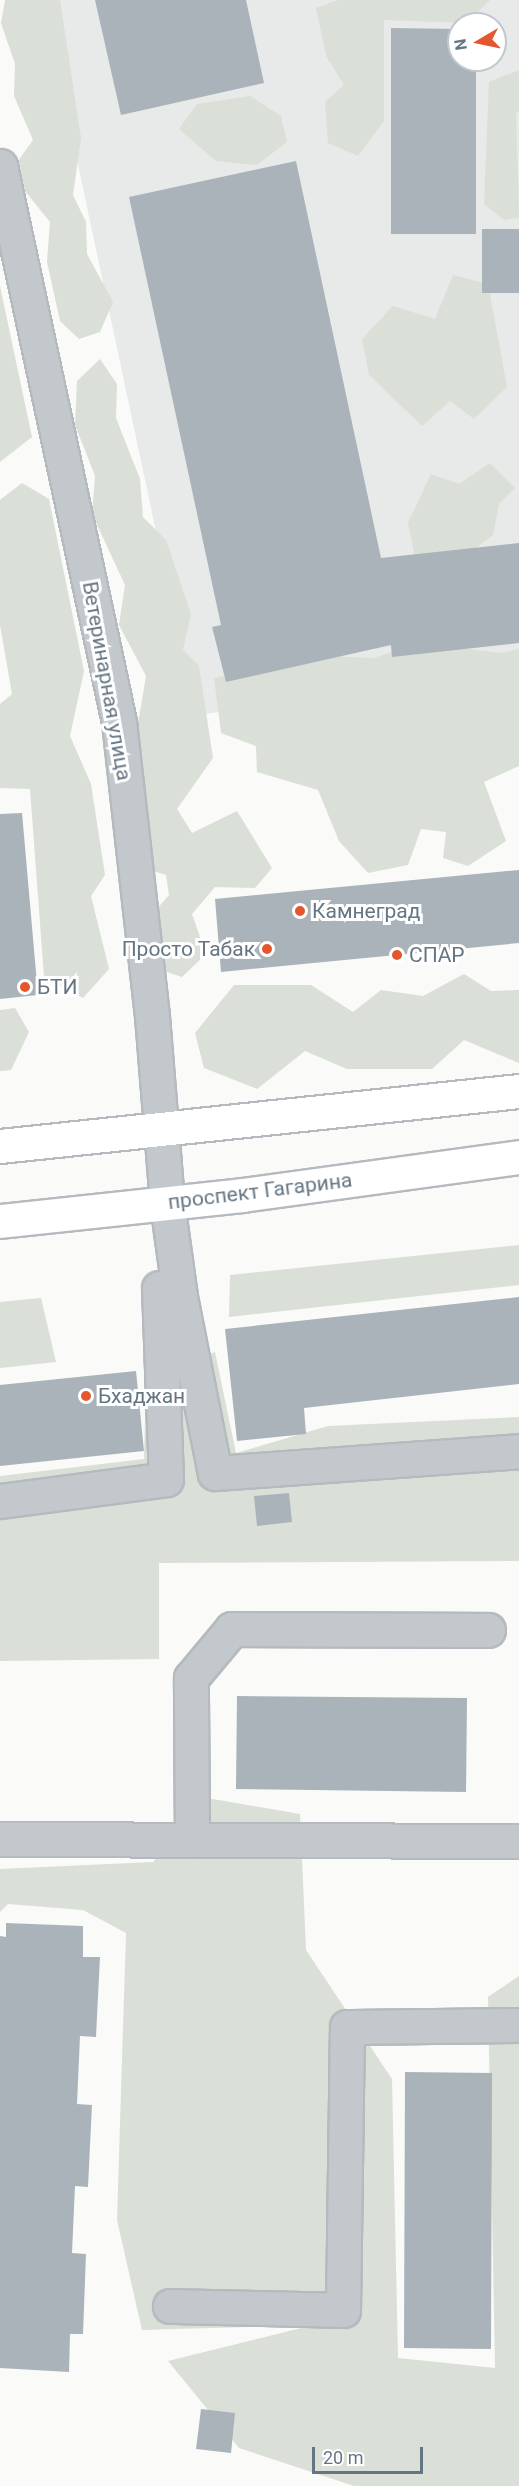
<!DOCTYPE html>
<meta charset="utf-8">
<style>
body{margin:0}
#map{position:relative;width:519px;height:2486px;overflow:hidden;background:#fafaf8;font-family:Roboto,sans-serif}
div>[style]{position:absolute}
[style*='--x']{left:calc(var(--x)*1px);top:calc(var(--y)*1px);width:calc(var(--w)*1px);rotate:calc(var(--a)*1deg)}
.built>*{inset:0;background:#e8e9e9}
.green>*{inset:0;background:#dadfd7}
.building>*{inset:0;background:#aab3b9}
.roads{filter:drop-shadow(2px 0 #b5babe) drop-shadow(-2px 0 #b5babe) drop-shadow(0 2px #b5babe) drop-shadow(0 -2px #b5babe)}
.minor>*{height:33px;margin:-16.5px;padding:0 16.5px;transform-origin:16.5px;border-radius:16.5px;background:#c3c8cc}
.primary>*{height:33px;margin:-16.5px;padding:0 16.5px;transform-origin:16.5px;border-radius:16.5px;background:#fff}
.dots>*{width:16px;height:16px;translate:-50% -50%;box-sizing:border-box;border:3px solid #fff;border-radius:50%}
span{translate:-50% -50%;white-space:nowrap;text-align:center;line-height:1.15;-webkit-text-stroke:6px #fff;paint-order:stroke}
.street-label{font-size:21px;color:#657683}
.poi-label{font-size:21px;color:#657683}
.left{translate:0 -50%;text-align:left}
.right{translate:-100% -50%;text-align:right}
.north{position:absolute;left:447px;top:12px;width:60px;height:60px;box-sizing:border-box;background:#fff;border:2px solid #c1c8cd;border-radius:50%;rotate:261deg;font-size:16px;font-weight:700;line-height:24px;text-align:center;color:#657683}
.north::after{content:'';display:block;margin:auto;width:21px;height:27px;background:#e4572e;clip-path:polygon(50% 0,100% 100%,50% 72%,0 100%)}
.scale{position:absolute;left:312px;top:2447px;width:111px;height:27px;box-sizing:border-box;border:3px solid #657683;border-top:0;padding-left:8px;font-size:18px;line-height:21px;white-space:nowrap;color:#657683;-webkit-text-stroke:4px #fff;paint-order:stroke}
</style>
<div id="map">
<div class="built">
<i style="clip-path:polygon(evenodd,43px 0,519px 0,519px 676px,195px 715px,43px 0,459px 24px,495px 24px,495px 60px,459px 60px,459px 24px)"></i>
</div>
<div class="green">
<i style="clip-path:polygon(5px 0,60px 0,81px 138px,73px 195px,86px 222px,87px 254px,113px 302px,100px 332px,79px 339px,60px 321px,47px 262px,50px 222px,25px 191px,18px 161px,33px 140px,14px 96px,15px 64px,1px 23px)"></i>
<i style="clip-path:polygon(338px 0,490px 0,467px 23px,384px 20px,384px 121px,358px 156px,328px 143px,325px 102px,344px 85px,326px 56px,316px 8px)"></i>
<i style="clip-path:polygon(519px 70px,519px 112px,516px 113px,519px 218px,504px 220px,484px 204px,489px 82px)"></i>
<i style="clip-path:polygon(250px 96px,281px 116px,287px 142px,257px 165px,216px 161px,179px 129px,197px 104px)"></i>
<i style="clip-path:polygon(453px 275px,488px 284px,507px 387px,474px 419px,450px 401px,422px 426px,369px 375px,362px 339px,393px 306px,435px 319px)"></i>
<i style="clip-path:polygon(0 286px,32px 437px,0 462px)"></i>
<i style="clip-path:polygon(100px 359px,117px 384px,116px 418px,140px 479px,143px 517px,166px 540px,191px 614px,183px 650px,199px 666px,213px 758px,177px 809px,192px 833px,237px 811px,272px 868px,255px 888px,215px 887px,192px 914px,206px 954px,182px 977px,155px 968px,149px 918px,169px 895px,166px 875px,143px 868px,132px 759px,146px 676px,119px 625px,125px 585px,92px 514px,95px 476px,75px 425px,77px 381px)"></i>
<i style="clip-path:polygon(490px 463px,515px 488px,499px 504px,493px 535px,444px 572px,417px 567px,408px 523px,431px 474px,459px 484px)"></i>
<i style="clip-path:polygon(22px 483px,49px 499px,84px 671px,70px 736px,91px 784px,105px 875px,91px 896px,109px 969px,83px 998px,44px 977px,30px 789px,0 788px,0 704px,12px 694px,0 625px,0 500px)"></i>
<i style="clip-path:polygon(418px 643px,502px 653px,519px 649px,519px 766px,484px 782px,506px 841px,468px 866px,443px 858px,446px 832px,421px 829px,408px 865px,368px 873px,339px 841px,318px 790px,257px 772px,256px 746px,221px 733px,214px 678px,325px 656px,374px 658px)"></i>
<i style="clip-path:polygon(464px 974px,491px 991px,519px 990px,519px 1063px,464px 1040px,432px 1069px,347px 1069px,305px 1051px,257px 1089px,204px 1068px,195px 1033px,234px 985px,311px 985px,353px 1012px,381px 990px,423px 996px)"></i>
<i style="clip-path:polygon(15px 1008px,29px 1032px,11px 1070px,0 1071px,0 1010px)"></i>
<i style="clip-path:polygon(519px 1245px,519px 1285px,229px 1317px,230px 1275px)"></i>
<i style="clip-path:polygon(41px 1298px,56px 1362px,0 1368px,0 1302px)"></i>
<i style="clip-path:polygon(215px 1352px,236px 1453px,328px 1426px,519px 1417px,519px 1561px,159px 1563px,159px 1659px,0 1661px,0 1476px,144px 1459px,146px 1377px)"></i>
<i style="clip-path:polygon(207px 1798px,300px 1814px,306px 1950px,392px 2079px,398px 2358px,495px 2368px,488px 1997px,519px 1976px,519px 2486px,354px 2486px,239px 2448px,168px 2361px,313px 2325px,142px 2330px,117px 2220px,126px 1933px,83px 1910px,8px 1904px,0 1912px,0 1869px,153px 1862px)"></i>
</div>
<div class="building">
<i style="clip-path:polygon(95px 0,246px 0,264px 83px,121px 115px)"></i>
<i style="clip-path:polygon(391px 28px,459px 29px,459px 60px,476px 60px,476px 234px,391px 234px)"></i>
<i style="clip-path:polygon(296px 161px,381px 558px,519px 543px,519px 643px,392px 657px,391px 645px,226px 682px,212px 627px,221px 625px,129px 197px)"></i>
<i style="clip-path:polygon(482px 229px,519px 229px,519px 293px,482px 293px)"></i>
<i style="clip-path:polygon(22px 813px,38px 995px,0 999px,0 814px)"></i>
<i style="clip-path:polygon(519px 870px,519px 943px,221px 972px,215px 899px)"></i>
<i style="clip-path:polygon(519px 1297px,519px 1384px,304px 1408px,306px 1434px,237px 1441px,225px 1329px)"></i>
<i style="clip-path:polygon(136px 1371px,144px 1451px,0 1466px,0 1385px)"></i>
<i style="clip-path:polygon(289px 1493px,292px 1522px,257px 1526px,254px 1496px)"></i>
<i style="clip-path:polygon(237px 1696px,467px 1698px,466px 1792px,236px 1789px)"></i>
<i style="clip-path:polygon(6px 1923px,83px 1926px,83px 1957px,100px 1957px,96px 2037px,80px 2036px,77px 2104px,92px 2105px,88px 2187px,75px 2186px,72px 2253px,86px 2254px,83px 2334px,70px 2334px,69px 2372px,0 2368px,0 1936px,6px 1937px)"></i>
<i style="clip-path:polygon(405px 2072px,492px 2073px,491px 2349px,404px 2348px)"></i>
<i style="clip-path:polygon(201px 2409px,235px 2413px,231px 2453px,196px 2449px)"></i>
</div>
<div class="roads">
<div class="minor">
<i style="--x:0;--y:166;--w:569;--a:77.92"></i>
<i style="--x:119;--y:722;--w:296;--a:83.6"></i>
<i style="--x:152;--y:1016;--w:188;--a:85.4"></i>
<i style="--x:167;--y:1203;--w:95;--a:82.1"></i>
<i style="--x:180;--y:1297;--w:179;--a:78.8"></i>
<i style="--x:215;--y:1473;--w:305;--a:-4.1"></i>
<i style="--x:0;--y:1501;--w:167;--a:-7.5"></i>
<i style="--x:166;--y:1479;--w:191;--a:-92.1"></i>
<i style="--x:0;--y:1839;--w:519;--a:0.22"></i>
<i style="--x:192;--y:1840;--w:162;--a:-90.4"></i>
<i style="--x:191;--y:1678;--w:64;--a:-50.1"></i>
<i style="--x:232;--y:1629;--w:256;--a:0.2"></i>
<i style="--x:170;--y:2306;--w:173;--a:1.3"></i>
<i style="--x:343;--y:2310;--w:283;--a:-89.2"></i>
<i style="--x:347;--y:2027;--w:172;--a:-0.7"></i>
</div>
<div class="primary">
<i style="--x:0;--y:1146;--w:522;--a:-6.05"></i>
<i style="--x:0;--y:1221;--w:243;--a:-6.1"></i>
<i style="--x:242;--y:1195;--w:280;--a:-7.8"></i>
</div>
</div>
<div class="dots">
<i style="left:300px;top:911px;background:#e4572e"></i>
<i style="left:267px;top:949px;background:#e4572e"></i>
<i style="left:397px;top:955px;background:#e4572e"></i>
<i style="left:25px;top:987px;background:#e4572e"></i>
<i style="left:86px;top:1396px;background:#e4572e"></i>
</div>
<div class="street-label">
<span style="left:107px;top:681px;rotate:80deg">Ветеринарная улица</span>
<span style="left:260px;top:1191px;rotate:-7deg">проспект Гагарина</span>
</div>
<div class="poi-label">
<span class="left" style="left:312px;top:911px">Камнеград</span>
<span class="right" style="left:255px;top:949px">Просто Табак</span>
<span class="left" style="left:409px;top:955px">СПАР</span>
<span class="left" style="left:37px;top:987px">БТИ</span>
<span class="left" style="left:98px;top:1396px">Бхаджан</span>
</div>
<div class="north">N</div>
<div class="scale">20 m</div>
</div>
